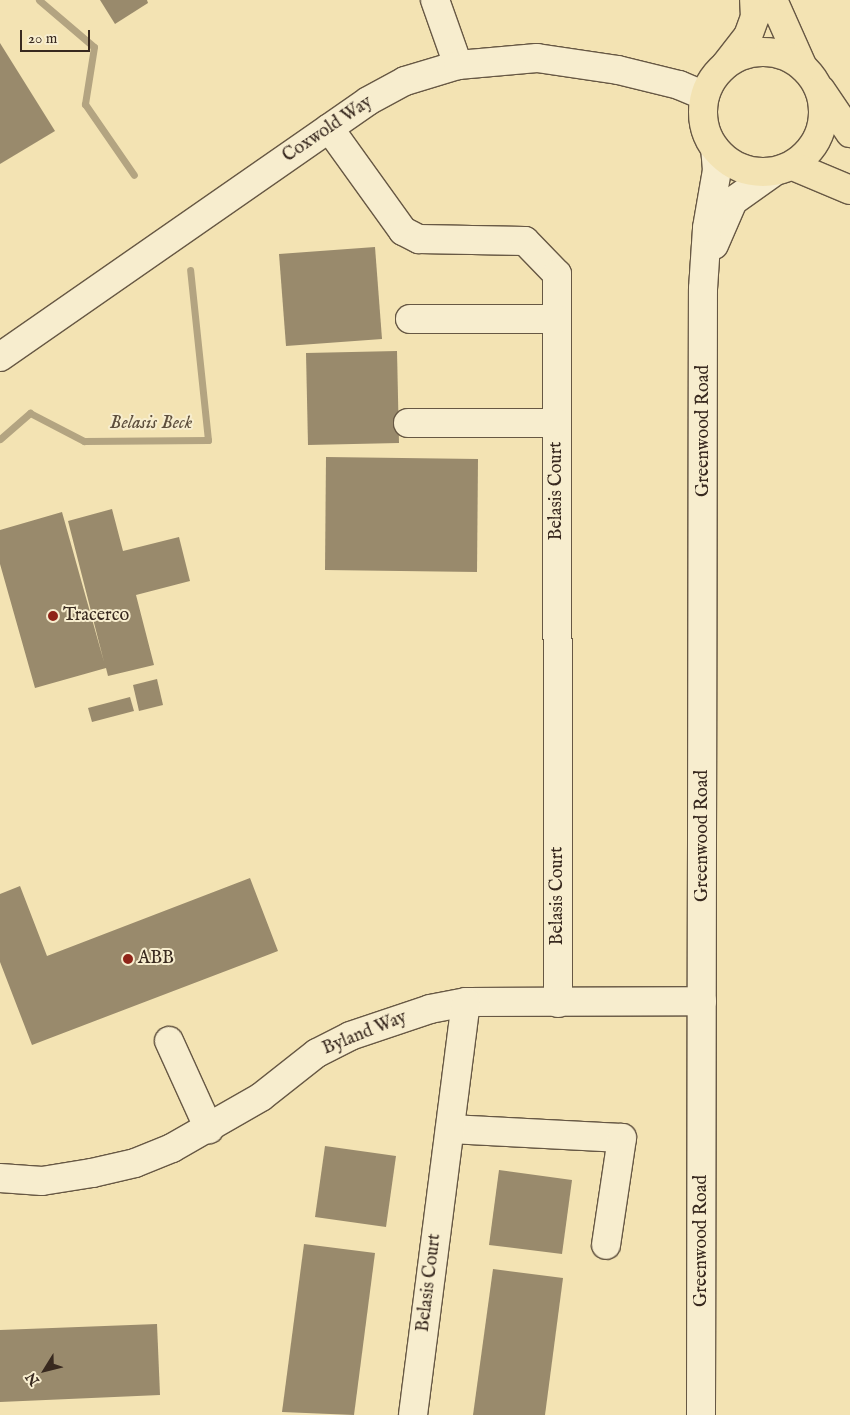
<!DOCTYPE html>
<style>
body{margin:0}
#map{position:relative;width:850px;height:1415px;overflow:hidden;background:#f3e3b3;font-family:"IM FELL English",serif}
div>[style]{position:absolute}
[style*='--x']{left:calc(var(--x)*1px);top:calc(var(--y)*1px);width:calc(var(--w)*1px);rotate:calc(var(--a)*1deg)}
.stream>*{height:7px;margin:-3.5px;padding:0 3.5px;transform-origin:3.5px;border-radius:3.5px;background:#b3a481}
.building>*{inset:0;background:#998a6c}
.roads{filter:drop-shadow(1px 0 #675844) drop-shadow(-1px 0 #675844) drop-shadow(0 1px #675844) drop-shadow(0 -1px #675844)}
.minor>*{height:28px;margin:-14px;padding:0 14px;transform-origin:14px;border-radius:14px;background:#f7edce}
.major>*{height:28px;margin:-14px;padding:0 14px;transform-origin:14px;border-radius:14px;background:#f3e3b3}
.major>.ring{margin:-14px;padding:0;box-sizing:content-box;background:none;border:28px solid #f3e3b3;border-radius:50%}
.dots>*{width:14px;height:14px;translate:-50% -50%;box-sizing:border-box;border:2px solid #f7edce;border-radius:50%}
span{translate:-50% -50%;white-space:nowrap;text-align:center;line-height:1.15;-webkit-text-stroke:4px #f7edce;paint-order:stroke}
.street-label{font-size:18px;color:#38291f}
.poi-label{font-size:18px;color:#38291f}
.left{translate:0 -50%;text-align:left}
.water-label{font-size:19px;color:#5d4e3c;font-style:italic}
.north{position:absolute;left:20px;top:1345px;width:50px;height:50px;-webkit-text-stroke:4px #f7edce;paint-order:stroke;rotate:234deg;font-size:14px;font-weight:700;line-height:20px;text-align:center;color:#38291f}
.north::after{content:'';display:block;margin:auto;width:18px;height:22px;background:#38291f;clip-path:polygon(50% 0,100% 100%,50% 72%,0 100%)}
.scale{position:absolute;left:20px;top:30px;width:70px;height:22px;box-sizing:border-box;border:2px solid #38291f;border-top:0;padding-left:6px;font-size:15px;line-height:18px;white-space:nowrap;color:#38291f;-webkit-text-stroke:4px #f7edce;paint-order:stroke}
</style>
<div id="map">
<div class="stream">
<i style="--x:39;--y:0;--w:72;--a:40.5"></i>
<i style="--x:94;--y:47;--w:58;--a:99"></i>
<i style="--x:85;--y:104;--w:86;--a:55.4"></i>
<i style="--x:0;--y:439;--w:40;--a:-41"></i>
<i style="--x:30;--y:413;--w:61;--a:27.4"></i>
<i style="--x:84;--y:441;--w:124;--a:-0.5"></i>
<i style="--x:208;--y:440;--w:171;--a:-96"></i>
</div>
<div class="building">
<i style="clip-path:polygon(100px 0,147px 0,148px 3px,115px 24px)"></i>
<i style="clip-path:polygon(0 43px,55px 131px,0 164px)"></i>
<i style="clip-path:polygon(375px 247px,382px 339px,286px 346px,279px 254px)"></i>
<i style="clip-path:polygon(397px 351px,399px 443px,308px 445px,306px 353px)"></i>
<i style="clip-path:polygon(326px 457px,478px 459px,477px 572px,325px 570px)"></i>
<i style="clip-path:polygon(112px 509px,123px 551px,179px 537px,190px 581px,136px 595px,154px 665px,108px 676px,106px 668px,35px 688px,0 564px,0 530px,62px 512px,104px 662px,68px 521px)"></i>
<i style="clip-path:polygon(157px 679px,163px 705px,139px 711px,133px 685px)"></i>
<i style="clip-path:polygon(130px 697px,134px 711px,92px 722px,88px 708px)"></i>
<i style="clip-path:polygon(250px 878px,278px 951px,32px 1045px,0 962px,0 894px,20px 886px,47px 956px)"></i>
<i style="clip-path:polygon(325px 1146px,396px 1156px,386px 1227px,315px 1217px)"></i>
<i style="clip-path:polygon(499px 1170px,572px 1180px,562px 1254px,489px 1245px)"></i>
<i style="clip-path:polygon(304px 1244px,375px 1253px,354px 1415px,282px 1412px)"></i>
<i style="clip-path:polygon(493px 1269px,563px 1278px,545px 1415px,473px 1415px)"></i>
<i style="clip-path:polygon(157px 1324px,160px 1395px,0 1402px,0 1330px)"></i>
</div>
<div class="roads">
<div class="minor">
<i style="--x:435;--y:0;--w:69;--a:70.5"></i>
<i style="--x:329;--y:128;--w:127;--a:54.3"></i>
<i style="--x:403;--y:231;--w:18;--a:27"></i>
<i style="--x:419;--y:239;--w:106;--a:1.1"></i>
<i style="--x:525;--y:241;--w:46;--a:45.9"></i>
<i style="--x:557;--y:274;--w:729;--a:89.92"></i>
<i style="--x:714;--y:245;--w:48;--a:-66.6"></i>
<i style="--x:733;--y:201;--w:50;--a:-35.3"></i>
<i style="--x:410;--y:319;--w:147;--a:0"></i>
<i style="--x:0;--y:357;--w:448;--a:-34.8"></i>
<i style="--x:368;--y:101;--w:42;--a:-28.4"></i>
<i style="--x:405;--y:81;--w:55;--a:-16.8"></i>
<i style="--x:458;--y:65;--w:79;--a:-5.1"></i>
<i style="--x:537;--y:58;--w:82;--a:8.4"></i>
<i style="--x:618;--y:70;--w:63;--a:13.8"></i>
<i style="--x:679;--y:85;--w:28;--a:23"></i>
<i style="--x:408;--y:423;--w:149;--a:0"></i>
<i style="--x:169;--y:1041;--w:97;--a:65.6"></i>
<i style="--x:450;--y:1129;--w:172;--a:3"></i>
<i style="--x:622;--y:1138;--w:108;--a:98.5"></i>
<i style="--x:0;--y:1178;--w:42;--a:4.1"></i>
<i style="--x:42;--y:1181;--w:51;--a:-9.1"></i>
<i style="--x:92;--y:1173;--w:44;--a:-13.1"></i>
<i style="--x:135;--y:1163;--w:40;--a:-22"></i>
<i style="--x:172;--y:1148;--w:103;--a:-29.8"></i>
<i style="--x:261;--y:1097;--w:71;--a:-38.2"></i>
<i style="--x:317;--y:1053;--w:37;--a:-27"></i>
<i style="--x:350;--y:1036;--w:84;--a:-18.6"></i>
<i style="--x:430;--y:1009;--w:37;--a:-11"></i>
<i style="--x:466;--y:1002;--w:236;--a:-0.2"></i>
<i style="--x:413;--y:1415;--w:416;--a:-82.7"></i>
<i style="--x:701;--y:1415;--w:1126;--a:-89.9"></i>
<i style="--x:703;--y:289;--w:61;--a:-86.2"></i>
<i style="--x:707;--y:228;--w:59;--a:-80.2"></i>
<i style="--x:717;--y:170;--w:21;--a:-95"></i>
</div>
<div class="major">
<i style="--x:773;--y:0;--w:71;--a:66"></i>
<i class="ring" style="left:703px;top:52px;width:92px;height:92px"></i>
<i style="--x:726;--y:64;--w:36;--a:-52"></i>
<i style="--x:748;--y:36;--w:20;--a:-70"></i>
<i style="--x:755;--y:17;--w:17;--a:-93"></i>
<i style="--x:821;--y:90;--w:52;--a:56"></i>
<i style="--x:793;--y:166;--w:62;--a:22.8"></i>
</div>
</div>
<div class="dots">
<i style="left:53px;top:616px;background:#8f2418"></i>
<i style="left:128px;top:959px;background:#8f2418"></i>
</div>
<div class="street-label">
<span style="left:328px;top:130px;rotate:-34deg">Coxwold Way</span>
<span style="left:704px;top:431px;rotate:-90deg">Greenwood Road</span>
<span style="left:557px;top:491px;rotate:-90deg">Belasis Court</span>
<span style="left:703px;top:836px;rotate:-90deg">Greenwood Road</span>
<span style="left:558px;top:896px;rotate:-90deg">Belasis Court</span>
<span style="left:365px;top:1034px;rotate:-22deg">Byland Way</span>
<span style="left:702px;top:1241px;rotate:-90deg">Greenwood Road</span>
<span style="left:430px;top:1283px;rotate:-83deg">Belasis Court</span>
</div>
<div class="poi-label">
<span class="left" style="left:63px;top:616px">Tracerco</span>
<span class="left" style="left:138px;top:959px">ABB</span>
</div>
<div class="water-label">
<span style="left:151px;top:424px">Belasis Beck</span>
</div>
<div class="north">N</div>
<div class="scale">20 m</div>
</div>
